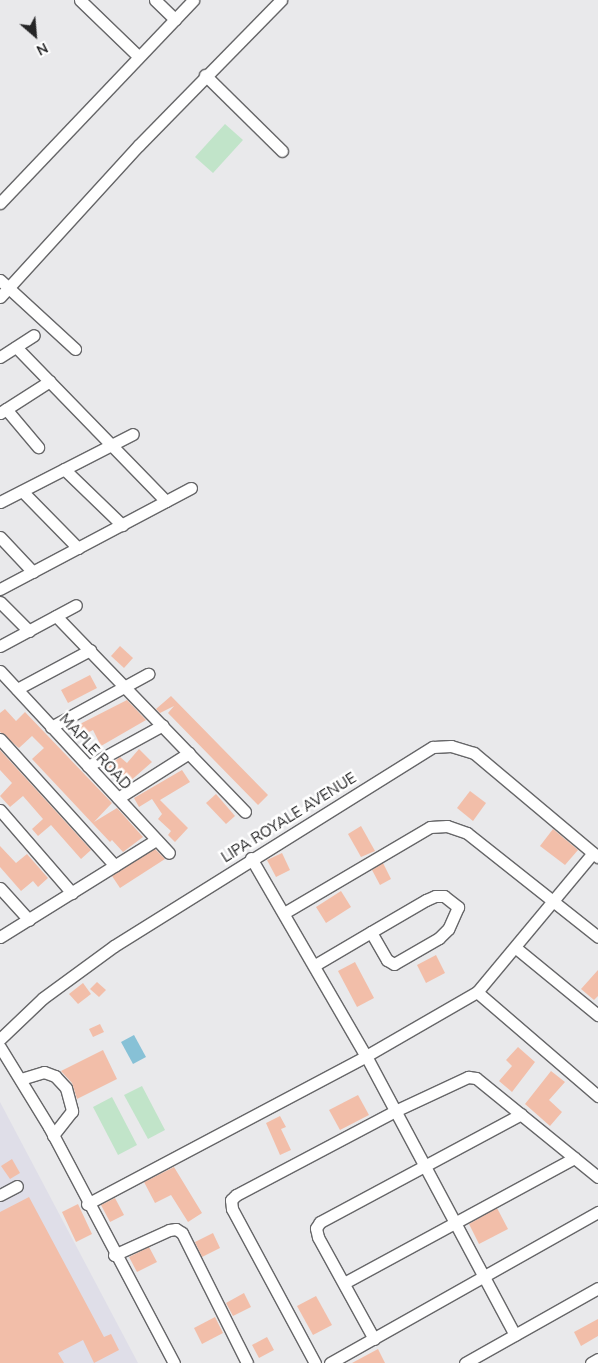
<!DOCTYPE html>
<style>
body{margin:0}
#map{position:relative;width:598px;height:1363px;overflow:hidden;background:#e9e9eb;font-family:"Nunito Sans",sans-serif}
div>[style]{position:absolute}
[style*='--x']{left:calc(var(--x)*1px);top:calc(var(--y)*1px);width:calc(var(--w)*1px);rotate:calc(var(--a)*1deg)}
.built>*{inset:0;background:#dfdee8}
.green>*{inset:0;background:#c1e4c9}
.water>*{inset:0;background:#87c1d6}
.building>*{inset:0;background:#f2bea9}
.roads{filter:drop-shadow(1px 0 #666668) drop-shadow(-1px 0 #666668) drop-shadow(0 1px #666668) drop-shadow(0 -1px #666668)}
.minor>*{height:11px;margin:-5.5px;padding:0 5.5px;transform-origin:5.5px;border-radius:5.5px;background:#fff}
span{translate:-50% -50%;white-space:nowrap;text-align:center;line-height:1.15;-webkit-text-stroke:5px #fff;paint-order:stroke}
.street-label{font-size:15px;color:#252526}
.north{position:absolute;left:10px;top:10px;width:50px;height:50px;-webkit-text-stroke:4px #fff;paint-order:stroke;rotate:153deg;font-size:14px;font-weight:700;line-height:20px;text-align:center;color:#252526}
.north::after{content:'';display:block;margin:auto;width:18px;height:22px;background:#252526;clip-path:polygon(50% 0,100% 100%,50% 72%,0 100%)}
</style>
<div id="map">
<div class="built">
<i style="clip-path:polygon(0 1102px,138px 1363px,0 1363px)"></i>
</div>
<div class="green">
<i style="clip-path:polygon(225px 124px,243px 140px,213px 173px,195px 157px)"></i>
<i style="clip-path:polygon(142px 1086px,165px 1130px,148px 1139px,124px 1095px)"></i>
<i style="clip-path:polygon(112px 1097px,137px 1145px,118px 1155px,93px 1107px)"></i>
</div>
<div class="water">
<i style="clip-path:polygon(134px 1035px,146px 1057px,133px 1064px,121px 1042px)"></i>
</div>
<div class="building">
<i style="clip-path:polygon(120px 646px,133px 658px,124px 668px,111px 656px)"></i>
<i style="clip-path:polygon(90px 675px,97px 688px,68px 703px,61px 690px)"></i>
<i style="clip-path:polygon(171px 696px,268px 795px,258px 805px,168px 713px,174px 706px,160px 713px,156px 709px)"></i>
<i style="clip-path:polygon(127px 700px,146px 720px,101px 746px,93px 730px,83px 735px,78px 725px)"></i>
<i style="clip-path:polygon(5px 709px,16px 721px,25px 712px,112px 803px,94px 822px,117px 808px,143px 837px,123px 852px,112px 840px,110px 842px,32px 759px,44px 748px,32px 736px,19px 748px,0 732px,0 713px)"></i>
<i style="clip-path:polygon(139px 749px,152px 762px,128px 783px,107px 767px,120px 757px,127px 763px)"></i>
<i style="clip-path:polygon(0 750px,91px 850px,81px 859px,51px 825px,38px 836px,32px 829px,43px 819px,23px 796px,10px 807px,0 796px,12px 783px,0 770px)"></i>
<i style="clip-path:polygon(182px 770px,190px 782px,160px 800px,188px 828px,175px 842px,168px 835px,171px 831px,158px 819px,162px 814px,152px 799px,139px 807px,134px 798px)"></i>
<i style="clip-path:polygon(470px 791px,486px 803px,473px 821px,457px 808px)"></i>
<i style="clip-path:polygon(216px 794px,235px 816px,226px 824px,206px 803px)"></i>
<i style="clip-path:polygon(361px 826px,375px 851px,361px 857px,348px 834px)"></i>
<i style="clip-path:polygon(553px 829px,578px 850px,565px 865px,540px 846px)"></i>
<i style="clip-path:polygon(0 846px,16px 863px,27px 854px,48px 878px,38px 887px,33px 881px,21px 891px,0 867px)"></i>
<i style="clip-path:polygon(155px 849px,165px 859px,120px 888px,112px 876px)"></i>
<i style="clip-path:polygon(282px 853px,290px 870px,276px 877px,267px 860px)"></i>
<i style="clip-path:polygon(383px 863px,391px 879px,380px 885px,372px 870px)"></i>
<i style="clip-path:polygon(341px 891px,351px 907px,326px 923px,316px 907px)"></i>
<i style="clip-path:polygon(436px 955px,445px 973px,426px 983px,417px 965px)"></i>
<i style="clip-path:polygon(355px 962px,374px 998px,357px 1007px,338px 971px)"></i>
<i style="clip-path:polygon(598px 970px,598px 996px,594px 1000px,581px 989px)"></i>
<i style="clip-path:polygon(97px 982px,106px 990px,99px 997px,90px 989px)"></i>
<i style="clip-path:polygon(83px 983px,91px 994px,78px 1004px,69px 994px)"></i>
<i style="clip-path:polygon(100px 1024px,104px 1032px,93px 1037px,89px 1029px)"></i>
<i style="clip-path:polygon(518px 1047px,535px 1062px,512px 1092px,499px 1081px,512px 1066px,506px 1060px)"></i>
<i style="clip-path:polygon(103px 1050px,117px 1079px,77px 1099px,72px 1083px,61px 1071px)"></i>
<i style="clip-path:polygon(551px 1071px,565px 1082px,549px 1100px,562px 1112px,550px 1126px,525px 1104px)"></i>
<i style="clip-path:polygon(358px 1095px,369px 1115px,340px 1130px,329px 1110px)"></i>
<i style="clip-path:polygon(280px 1116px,286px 1127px,281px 1129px,291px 1150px,280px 1155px,266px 1123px)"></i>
<i style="clip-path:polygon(12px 1159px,20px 1173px,10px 1179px,1px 1166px)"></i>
<i style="clip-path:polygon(174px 1167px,202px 1213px,188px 1222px,171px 1195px,155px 1203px,144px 1182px)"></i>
<i style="clip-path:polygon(29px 1197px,104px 1337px,111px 1334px,119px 1350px,94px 1363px,83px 1340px,58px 1353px,64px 1363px,0 1363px,0 1212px)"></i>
<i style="clip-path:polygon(115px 1198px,124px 1215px,110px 1222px,101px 1205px)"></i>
<i style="clip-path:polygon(78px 1204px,92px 1234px,76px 1242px,62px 1212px)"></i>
<i style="clip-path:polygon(497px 1208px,508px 1229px,479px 1244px,469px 1224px)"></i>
<i style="clip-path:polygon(213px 1233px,220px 1248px,202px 1257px,195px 1242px)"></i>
<i style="clip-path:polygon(149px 1247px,157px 1262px,137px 1272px,129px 1257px)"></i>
<i style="clip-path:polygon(244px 1293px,251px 1307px,233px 1316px,226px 1303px)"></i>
<i style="clip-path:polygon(316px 1296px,332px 1325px,313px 1335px,297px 1306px)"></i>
<i style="clip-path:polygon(215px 1317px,223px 1333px,202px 1344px,194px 1328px)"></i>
<i style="clip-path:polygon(598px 1319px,598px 1336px,581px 1346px,574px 1332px)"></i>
<i style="clip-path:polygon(267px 1337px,274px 1350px,259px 1358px,252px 1345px)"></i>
<i style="clip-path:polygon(378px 1349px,385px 1363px,352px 1363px)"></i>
</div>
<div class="roads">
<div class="minor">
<i style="--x:80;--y:0;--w:81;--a:44"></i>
<i style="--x:155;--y:0;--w:28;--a:44"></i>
<i style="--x:205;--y:75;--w:108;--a:44.6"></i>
<i style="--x:0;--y:203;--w:280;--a:-46.4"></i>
<i style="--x:0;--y:280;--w:102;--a:42.6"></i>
<i style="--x:0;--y:297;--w:206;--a:-47.6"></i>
<i style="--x:139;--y:145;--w:203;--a:-45.6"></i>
<i style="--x:16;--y:347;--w:215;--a:45.8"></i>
<i style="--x:0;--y:357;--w:40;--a:-32.9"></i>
<i style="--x:6;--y:409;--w:50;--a:49.9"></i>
<i style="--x:0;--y:413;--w:59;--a:-32.6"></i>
<i style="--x:64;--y:469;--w:81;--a:44"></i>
<i style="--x:22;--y:491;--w:80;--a:45.5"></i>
<i style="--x:0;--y:502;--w:149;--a:-27.1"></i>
<i style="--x:0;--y:537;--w:48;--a:46.7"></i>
<i style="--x:0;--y:589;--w:216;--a:-27.9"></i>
<i style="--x:0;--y:602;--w:41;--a:45"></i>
<i style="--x:56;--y:616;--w:272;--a:46"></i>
<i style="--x:0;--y:646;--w:86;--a:-28.3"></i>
<i style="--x:0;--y:671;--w:248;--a:47.1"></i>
<i style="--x:17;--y:689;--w:83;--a:-28.1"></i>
<i style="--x:51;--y:727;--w:111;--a:-28.7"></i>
<i style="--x:0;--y:739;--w:171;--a:47.8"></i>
<i style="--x:88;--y:766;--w:85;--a:-28.7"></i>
<i style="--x:118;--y:798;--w:84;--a:-32.4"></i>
<i style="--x:0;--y:810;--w:110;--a:49.1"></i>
<i style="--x:251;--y:858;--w:229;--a:59.9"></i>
<i style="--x:366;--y:1056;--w:316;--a:61.9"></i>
<i style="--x:0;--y:888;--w:43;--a:47.8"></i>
<i style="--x:284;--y:913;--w:169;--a:-30.5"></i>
<i style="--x:430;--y:827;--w:17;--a:-3"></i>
<i style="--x:447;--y:826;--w:21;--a:19"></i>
<i style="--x:467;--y:833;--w:167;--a:38.4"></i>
<i style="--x:0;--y:937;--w:184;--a:-31.9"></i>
<i style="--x:516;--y:948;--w:106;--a:39.3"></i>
<i style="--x:315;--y:965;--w:65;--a:-30.5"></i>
<i style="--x:371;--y:932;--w:64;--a:-30.2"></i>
<i style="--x:426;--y:900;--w:10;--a:-24"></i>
<i style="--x:435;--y:896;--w:9;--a:0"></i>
<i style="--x:444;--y:896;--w:18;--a:38"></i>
<i style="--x:458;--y:907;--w:24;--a:114"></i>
<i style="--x:448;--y:929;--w:13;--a:135"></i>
<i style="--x:439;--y:938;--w:52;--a:150"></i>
<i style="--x:394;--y:964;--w:8;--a:-150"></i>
<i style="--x:387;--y:960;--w:32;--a:-120"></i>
<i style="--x:477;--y:992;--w:160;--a:40.7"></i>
<i style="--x:0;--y:1039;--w:59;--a:-43.6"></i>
<i style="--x:43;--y:998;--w:88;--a:-36.2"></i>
<i style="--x:114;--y:946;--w:376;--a:-32"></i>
<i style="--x:433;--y:747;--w:18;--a:-3"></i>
<i style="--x:451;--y:746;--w:24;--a:17"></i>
<i style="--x:474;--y:753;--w:162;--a:40"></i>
<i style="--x:0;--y:1047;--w:94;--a:58.5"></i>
<i style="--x:49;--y:1127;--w:267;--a:62.1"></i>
<i style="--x:21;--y:1079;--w:24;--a:-17"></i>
<i style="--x:44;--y:1072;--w:12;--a:20"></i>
<i style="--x:55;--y:1076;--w:16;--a:47"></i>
<i style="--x:66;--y:1088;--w:24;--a:75"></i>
<i style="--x:72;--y:1111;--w:31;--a:128"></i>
<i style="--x:0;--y:1195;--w:19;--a:-28"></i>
<i style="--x:87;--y:1204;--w:316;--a:-27.9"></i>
<i style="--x:366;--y:1056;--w:128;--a:-30"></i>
<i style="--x:477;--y:992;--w:181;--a:-50.2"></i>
<i style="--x:114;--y:1255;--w:60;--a:-24.4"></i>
<i style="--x:169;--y:1230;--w:7;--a:-8"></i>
<i style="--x:176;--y:1229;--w:7;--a:34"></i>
<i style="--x:182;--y:1233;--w:145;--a:63.4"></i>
<i style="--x:344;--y:1283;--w:262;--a:-28.5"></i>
<i style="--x:374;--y:1339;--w:116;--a:-118.8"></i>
<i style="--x:318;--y:1237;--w:9;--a:-103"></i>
<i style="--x:316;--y:1228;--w:7;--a:-56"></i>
<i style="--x:320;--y:1222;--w:228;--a:-28.2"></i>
<i style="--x:315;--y:1363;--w:175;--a:-118.3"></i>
<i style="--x:232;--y:1209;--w:9;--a:-96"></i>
<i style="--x:231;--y:1200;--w:7;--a:-45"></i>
<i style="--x:236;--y:1195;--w:180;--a:-27.8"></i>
<i style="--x:395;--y:1111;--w:81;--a:-25"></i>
<i style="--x:468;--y:1077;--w:8;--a:7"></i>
<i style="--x:476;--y:1078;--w:157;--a:39.1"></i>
<i style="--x:330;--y:1363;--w:308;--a:-29.4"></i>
<i style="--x:465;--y:1363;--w:153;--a:-29.4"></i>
<i style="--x:591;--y:1363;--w:8;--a:-30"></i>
</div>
</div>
<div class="street-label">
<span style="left:95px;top:752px;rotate:47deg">MAPLE ROAD</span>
<span style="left:289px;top:818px;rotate:-32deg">LIPA ROYALE AVENUE</span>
</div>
<div class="north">N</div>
</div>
